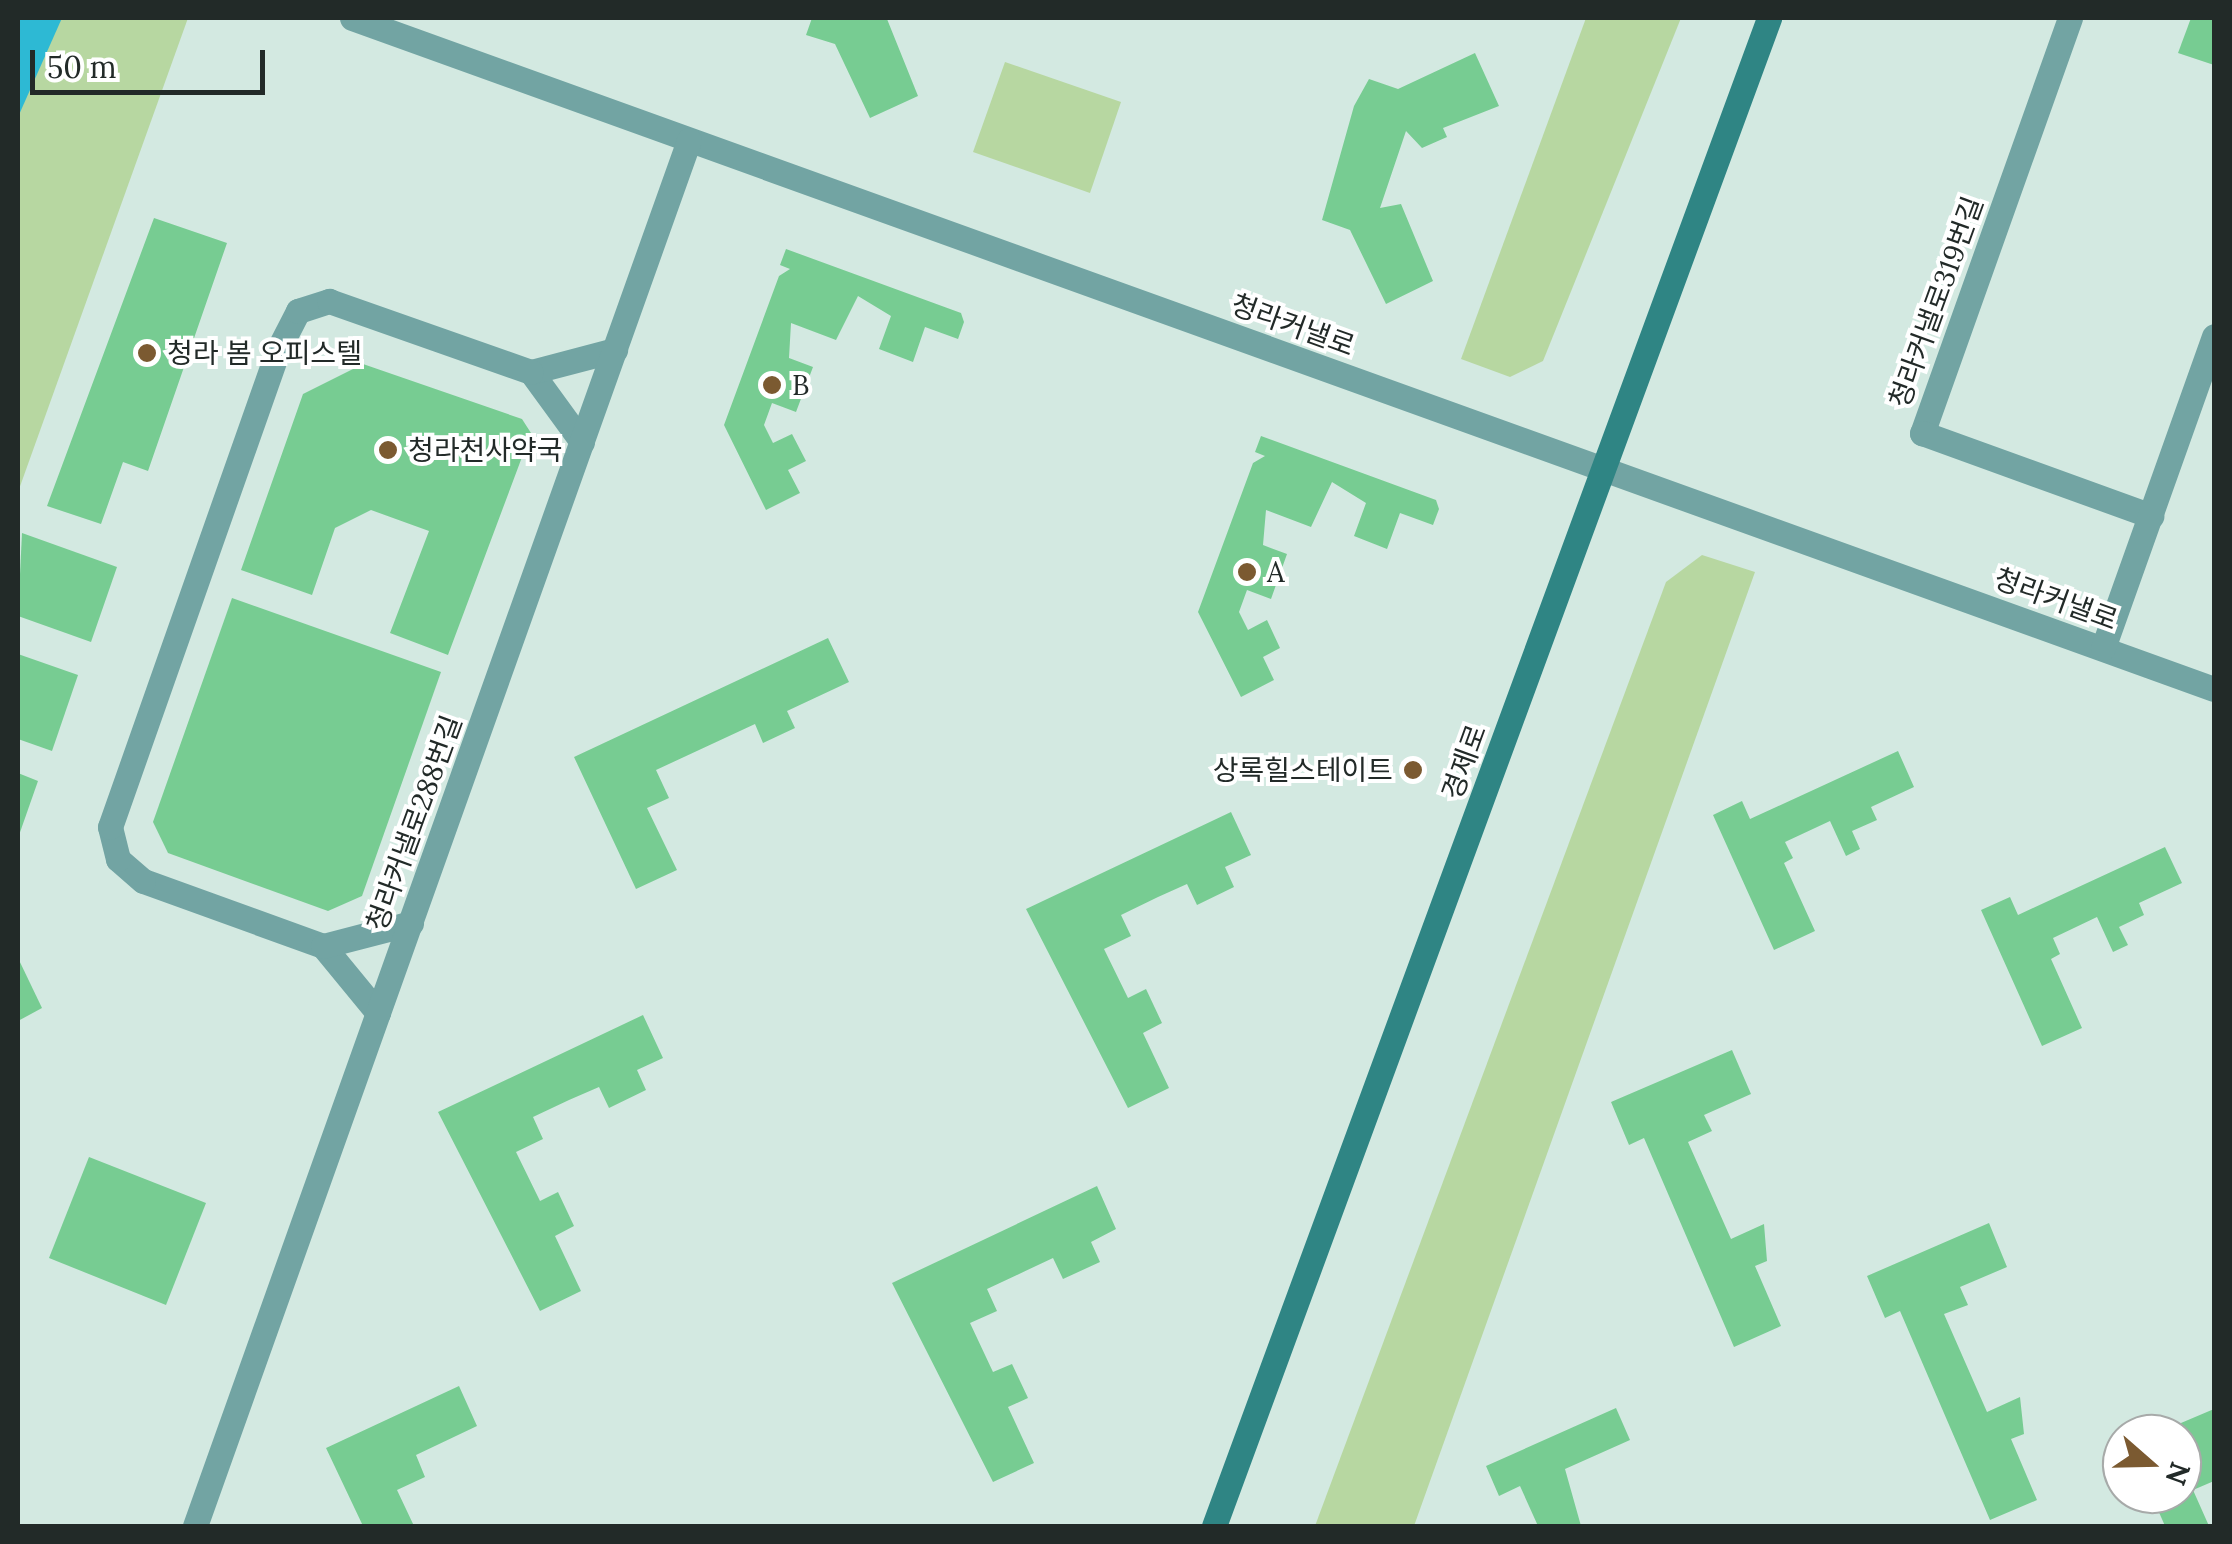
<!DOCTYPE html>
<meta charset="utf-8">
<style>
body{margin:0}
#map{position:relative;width:2232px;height:1544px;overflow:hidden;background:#d3e9e1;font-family:Lora,"Noto Sans KR",serif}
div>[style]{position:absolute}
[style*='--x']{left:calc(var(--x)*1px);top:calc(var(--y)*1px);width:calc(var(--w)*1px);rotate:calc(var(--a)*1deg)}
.green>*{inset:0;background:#b7d7a1}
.water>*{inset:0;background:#2db9d4}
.building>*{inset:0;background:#77cc92}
.minor>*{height:25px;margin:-12.5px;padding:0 12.5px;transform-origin:12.5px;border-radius:12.5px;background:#72a4a3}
.secondary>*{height:25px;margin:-12.5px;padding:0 12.5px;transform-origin:12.5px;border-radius:12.5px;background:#2f8584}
.dots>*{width:28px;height:28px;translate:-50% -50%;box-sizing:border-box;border:5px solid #fff;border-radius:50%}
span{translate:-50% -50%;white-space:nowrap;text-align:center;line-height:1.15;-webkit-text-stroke:8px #fff;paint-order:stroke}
.street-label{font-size:28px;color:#222a28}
.poi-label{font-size:28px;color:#222a28}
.left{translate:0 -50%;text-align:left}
.right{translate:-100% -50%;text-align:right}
.frame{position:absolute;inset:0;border:20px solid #222a28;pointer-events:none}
.north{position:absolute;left:2102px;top:1414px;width:100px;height:100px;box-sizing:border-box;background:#fff;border:2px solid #a7aaa9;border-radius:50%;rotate:110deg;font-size:28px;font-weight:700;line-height:40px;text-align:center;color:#222a28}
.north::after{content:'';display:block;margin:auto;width:35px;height:45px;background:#7b5a31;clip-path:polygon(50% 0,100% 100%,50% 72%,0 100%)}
.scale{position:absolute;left:30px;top:50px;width:235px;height:45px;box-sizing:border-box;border:5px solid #222a28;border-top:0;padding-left:12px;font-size:30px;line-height:35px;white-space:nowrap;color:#222a28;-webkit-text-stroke:8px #fff;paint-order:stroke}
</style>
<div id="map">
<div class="green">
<i style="clip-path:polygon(18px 18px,188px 18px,18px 492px)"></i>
<i style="clip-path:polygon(1586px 18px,1681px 18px,1543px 361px,1510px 377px,1461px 359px)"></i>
<i style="clip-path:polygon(1005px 62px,1121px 102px,1090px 193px,973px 152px)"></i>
<i style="clip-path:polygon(1702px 555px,1755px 572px,1414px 1526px,1315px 1526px,1666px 582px)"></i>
</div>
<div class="water">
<i style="clip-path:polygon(18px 18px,62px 18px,18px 117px)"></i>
</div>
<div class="building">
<i style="clip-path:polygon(812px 18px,887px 19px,918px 96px,870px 118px,835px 44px,806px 35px)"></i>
<i style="clip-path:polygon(2191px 18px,2214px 20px,2214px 65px,2178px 53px)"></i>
<i style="clip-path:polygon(1475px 53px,1499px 106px,1443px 128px,1447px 137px,1422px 148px,1406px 131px,1380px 208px,1401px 204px,1433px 281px,1386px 304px,1350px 230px,1322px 220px,1354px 106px,1369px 79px,1398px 89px)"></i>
<i style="clip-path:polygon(154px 218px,227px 243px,148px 471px,123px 462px,101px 524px,47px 506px)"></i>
<i style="clip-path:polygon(786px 249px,961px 313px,964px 322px,958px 339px,925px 327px,913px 362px,879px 349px,891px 316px,858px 296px,836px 340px,791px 323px,789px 358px,813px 367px,796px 412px,772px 403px,764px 425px,773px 443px,792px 434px,806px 461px,788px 470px,800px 493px,766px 510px,724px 425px,779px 276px,790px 269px,780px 265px)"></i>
<i style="clip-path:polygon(363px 364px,522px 419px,531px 433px,448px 655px,390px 633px,429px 531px,371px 510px,335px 528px,312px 595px,241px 570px,303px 394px)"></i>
<i style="clip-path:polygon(1261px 436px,1436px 500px,1439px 509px,1433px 525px,1400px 513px,1387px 549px,1354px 536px,1366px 503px,1332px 482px,1311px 527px,1266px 510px,1263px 545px,1287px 554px,1271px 599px,1247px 590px,1239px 612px,1248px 630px,1267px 620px,1280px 648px,1263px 657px,1274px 680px,1241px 697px,1198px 612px,1253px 463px,1265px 456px,1255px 452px)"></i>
<i style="clip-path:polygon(22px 533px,117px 567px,91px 642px,18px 616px)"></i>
<i style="clip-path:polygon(232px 598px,441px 672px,362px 896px,328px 911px,168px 853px,153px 822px)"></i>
<i style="clip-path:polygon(828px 638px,849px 682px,787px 711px,795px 728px,763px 743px,755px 724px,656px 770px,669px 798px,647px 808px,677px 870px,636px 889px,574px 757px)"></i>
<i style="clip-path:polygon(18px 654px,78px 675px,52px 751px,18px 739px)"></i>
<i style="clip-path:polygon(1898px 751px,1914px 787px,1871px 807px,1877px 820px,1852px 831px,1860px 849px,1846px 856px,1830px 821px,1785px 842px,1793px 858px,1784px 863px,1815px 931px,1774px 950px,1713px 815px,1742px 801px,1750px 819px)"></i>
<i style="clip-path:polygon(18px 773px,38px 781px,18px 838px)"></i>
<i style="clip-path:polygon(1231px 812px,1251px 855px,1225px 867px,1234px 887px,1197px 905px,1187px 884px,1158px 897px,1121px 915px,1131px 936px,1104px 949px,1128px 998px,1146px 989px,1162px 1023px,1143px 1033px,1169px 1088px,1128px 1108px,1026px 909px)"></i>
<i style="clip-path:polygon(2165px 847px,2182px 883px,2139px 903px,2144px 915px,2119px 927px,2128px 945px,2113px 952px,2097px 917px,2053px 938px,2060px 954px,2051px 959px,2082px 1028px,2042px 1046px,1981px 910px,2010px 897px,2018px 915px)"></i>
<i style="clip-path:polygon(18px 958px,42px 1008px,18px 1021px)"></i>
<i style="clip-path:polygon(643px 1015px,663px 1058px,637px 1070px,646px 1090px,609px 1108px,599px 1087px,569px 1100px,533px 1117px,543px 1139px,516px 1152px,540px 1201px,558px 1192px,574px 1226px,555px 1236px,581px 1291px,540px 1311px,438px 1112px)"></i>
<i style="clip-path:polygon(1732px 1050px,1751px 1094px,1704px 1115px,1712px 1131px,1688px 1142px,1731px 1239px,1764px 1224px,1767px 1261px,1755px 1266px,1781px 1326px,1734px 1347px,1644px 1138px,1629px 1145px,1611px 1102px)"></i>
<i style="clip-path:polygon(89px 1157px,206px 1203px,166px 1305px,49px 1258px)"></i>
<i style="clip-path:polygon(1097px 1186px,1116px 1229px,1091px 1242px,1100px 1262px,1063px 1279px,1053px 1258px,987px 1289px,997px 1311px,970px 1323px,993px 1372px,1012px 1364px,1028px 1398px,1008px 1407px,1034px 1463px,993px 1482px,892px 1283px)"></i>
<i style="clip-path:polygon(1989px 1223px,2007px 1267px,1960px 1287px,1968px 1305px,1944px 1314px,1987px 1412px,2020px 1397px,2024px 1434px,2011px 1439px,2037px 1500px,1990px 1520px,1900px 1311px,1885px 1318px,1867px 1276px)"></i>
<i style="clip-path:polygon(459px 1386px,477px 1426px,416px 1455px,425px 1477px,397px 1490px,414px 1526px,363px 1526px,326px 1448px)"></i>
<i style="clip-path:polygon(1616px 1408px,1630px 1440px,1565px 1469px,1581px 1526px,1538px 1526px,1520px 1486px,1499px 1496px,1486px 1466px)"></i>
<i style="clip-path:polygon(2214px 1409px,2214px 1481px,2193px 1490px,2209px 1526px,2165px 1526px,2151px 1494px,2182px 1494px,2182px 1434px,2155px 1434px)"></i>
</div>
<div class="minor">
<i style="--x:352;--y:18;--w:1979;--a:19.82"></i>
<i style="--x:2070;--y:18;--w:441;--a:109.6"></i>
<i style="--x:1922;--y:433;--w:244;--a:19.9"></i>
<i style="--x:582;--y:442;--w:87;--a:-126.1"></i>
<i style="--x:531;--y:372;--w:87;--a:-14.7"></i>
<i style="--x:2103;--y:648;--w:331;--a:-70.4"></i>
<i style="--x:323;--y:946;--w:191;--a:-160.1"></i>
<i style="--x:143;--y:881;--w:33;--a:-139"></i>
<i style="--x:118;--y:859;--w:33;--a:-104"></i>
<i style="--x:110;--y:827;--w:506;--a:-70.6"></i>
<i style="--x:278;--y:350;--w:44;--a:-62.9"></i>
<i style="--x:298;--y:311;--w:33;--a:-18"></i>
<i style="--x:329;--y:301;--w:214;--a:19.4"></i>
<i style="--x:378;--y:1013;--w:87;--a:-129.4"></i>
<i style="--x:323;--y:946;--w:91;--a:-14.6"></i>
<i style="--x:195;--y:1526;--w:1471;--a:-70.38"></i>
</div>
<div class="secondary">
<i style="--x:1214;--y:1526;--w:1607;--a:-69.79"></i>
</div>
<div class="dots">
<i style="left:147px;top:353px;background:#7b5a31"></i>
<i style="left:772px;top:385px;background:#7b5a31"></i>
<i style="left:388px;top:450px;background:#7b5a31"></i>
<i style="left:1247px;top:572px;background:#7b5a31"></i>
<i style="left:1413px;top:770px;background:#7b5a31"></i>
</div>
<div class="street-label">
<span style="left:1936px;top:302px;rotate:-70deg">청라커낼로319번길</span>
<span style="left:1293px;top:325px;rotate:20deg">청라커낼로</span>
<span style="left:2056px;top:599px;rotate:20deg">청라커낼로</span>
<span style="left:1464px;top:762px;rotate:-70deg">경제로</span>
<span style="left:414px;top:823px;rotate:-70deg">청라커낼로288번길</span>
</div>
<div class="poi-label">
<span class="left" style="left:167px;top:353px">청라 봄 오피스텔</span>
<span class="left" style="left:792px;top:385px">B</span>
<span class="left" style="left:408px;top:450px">청라천사약국</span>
<span class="left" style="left:1267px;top:572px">A</span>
<span class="right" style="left:1393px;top:770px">상록힐스테이트</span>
</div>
<div class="frame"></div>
<div class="north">N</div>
<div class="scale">50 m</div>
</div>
